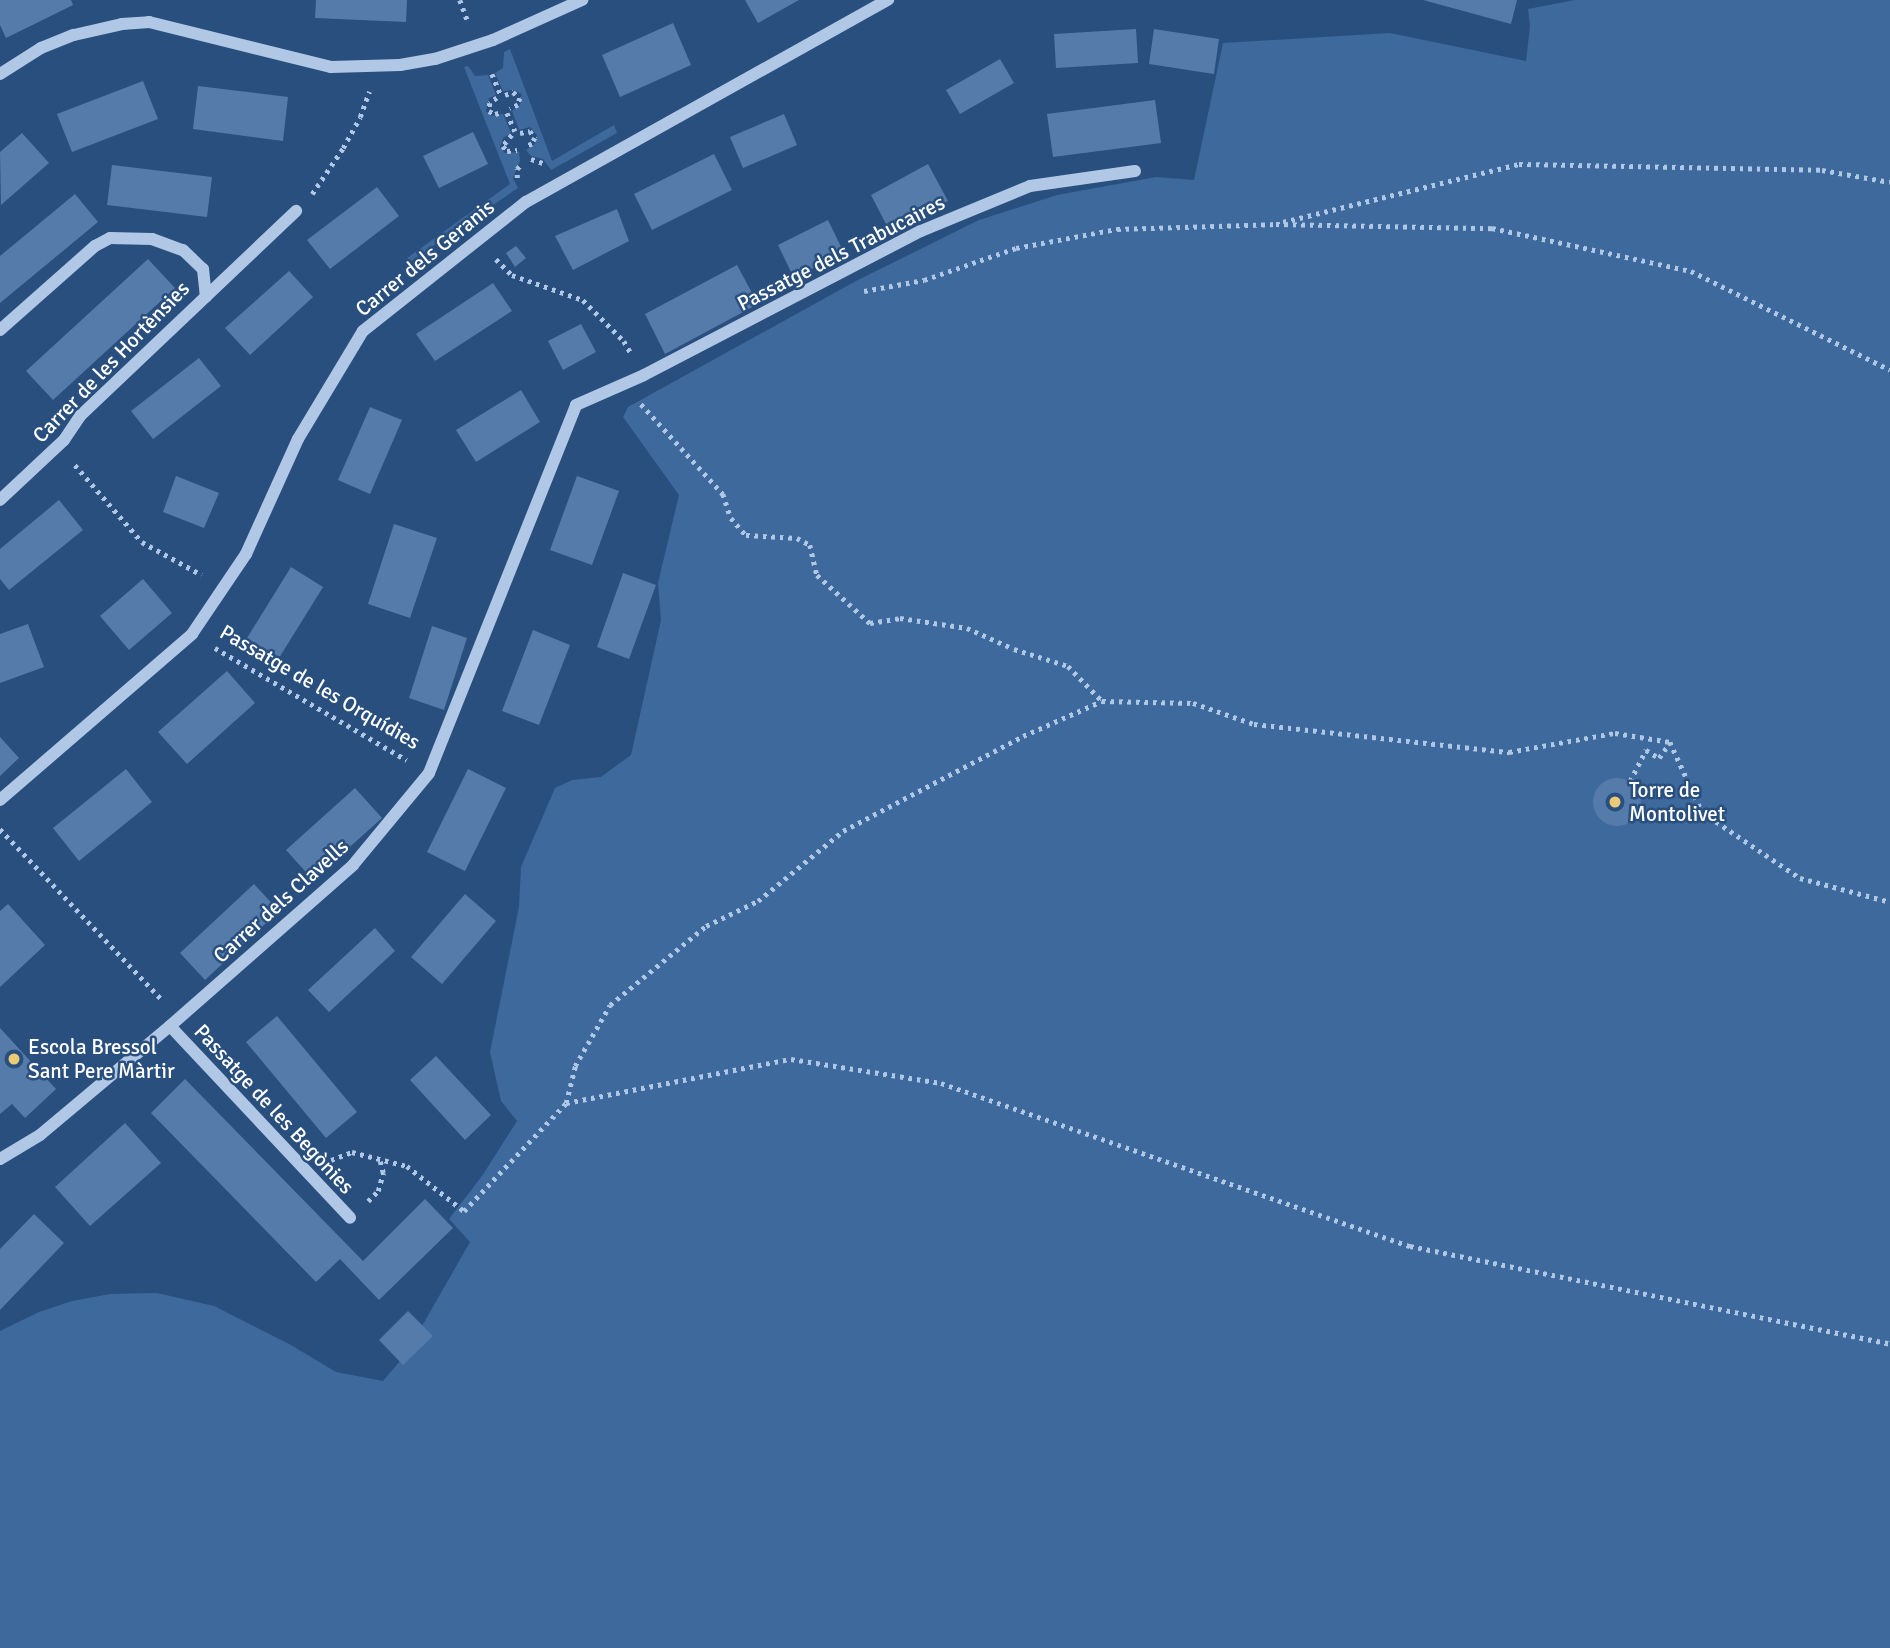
<!DOCTYPE html>
<meta charset="utf-8">
<style>
body{margin:0}
#map{position:relative;width:1890px;height:1648px;overflow:hidden;background:#294f7f;font-family:Signika,sans-serif}
div>[style]{position:absolute}
[style*='--x']{left:calc(var(--x)*1px);top:calc(var(--y)*1px);width:calc(var(--w)*1px);rotate:calc(var(--a)*1deg)}
.green>*{inset:0;background:#3d699c}
.building>*{inset:0;background:#557baa}
.round{border-radius:50%}
.path>*{height:4.5px;margin-top:-2.25px;transform-origin:0;background:repeating-linear-gradient(90deg,#b0c8e5 0 3.5px,transparent 0 8.5px)}
.minor>*{height:12px;margin:-6px;padding:0 6px;transform-origin:6px;border-radius:6px;background:#b0c8e5}
.dots>*{width:19px;height:19px;translate:-50% -50%;box-sizing:border-box;border:4px solid #294f7f;border-radius:50%}
span{translate:-50% -50%;white-space:nowrap;text-align:center;line-height:1.15;-webkit-text-stroke:5px #294f7f;paint-order:stroke}
.street-label{font-size:21px;color:#fff}
.poi-label{font-size:21px;color:#fff}
.left{translate:0 -50%;text-align:left}
</style>
<div id="map">
<div class="green">
<i style="clip-path:polygon(1575px 0,1890px 0,1890px 1648px,0 1648px,0 1331px,39px 1312px,72px 1301px,110px 1294px,157px 1293px,214px 1306px,291px 1345px,336px 1372px,383px 1381px,406px 1354px,470px 1242px,449px 1219px,482px 1176px,517px 1121px,501px 1101px,490px 1052px,519px 907px,521px 867px,555px 788px,572px 780px,601px 777px,631px 755px,661px 620px,658px 583px,679px 495px,623px 417px,628px 407px,856px 281px,979px 220px,1057px 195px,1156px 177px,1194px 180px,1223px 43px,1390px 33px,1526px 61px,1530px 26px,1528px 9px)"></i>
<i style="clip-path:polygon(510px 49px,552px 161px,614px 125px,617px 133px,551px 170px,543px 159px,531px 156px,526px 150px,535px 144px,537px 135px,530px 127px,519px 130px,512px 111px,520px 105px,522px 94px,513px 90px,503px 91px,495px 73px,503px 68px,504px 52px)"></i>
<i style="clip-path:polygon(468px 66px,475px 76px,488px 75px,496px 95px,489px 98px,486px 111px,491px 116px,503px 114px,511px 133px,503px 138px,500px 147px,505px 153px,519px 152px,520px 161px,513px 178px,518px 188px,410px 262px,407px 258px,510px 184px,464px 67px)"></i>
</div>
<div class="building">
<i style="clip-path:polygon(0 0,71px 0,73px 5px,6px 38px,0 25px)"></i>
<i style="clip-path:polygon(316px 0,407px 0,406px 22px,315px 18px)"></i>
<i style="clip-path:polygon(745px 0,799px 0,758px 23px)"></i>
<i style="clip-path:polygon(1423px 0,1517px 0,1511px 24px)"></i>
<i style="clip-path:polygon(673px 23px,691px 65px,620px 97px,602px 55px)"></i>
<i style="clip-path:polygon(1136px 29px,1138px 63px,1056px 68px,1054px 34px)"></i>
<i style="clip-path:polygon(1154px 29px,1219px 39px,1214px 74px,1149px 64px)"></i>
<i style="clip-path:polygon(1000px 59px,1014px 83px,960px 114px,946px 90px)"></i>
<i style="clip-path:polygon(143px 81px,158px 119px,72px 152px,57px 114px)"></i>
<i style="clip-path:polygon(198px 86px,288px 97px,283px 141px,193px 129px)"></i>
<i style="clip-path:polygon(1155px 100px,1161px 143px,1053px 157px,1047px 114px)"></i>
<i style="clip-path:polygon(784px 114px,797px 145px,743px 168px,730px 137px)"></i>
<i style="clip-path:polygon(473px 132px,488px 164px,439px 188px,423px 156px)"></i>
<i style="clip-path:polygon(22px 133px,49px 163px,1px 205px,0 152px)"></i>
<i style="clip-path:polygon(714px 154px,732px 190px,652px 230px,634px 194px)"></i>
<i style="clip-path:polygon(928px 164px,948px 201px,890px 232px,871px 195px)"></i>
<i style="clip-path:polygon(112px 165px,212px 177px,207px 217px,107px 205px)"></i>
<i style="clip-path:polygon(377px 187px,399px 216px,330px 269px,307px 240px)"></i>
<i style="clip-path:polygon(75px 194px,98px 222px,0 303px,0 256px)"></i>
<i style="clip-path:polygon(617px 209px,629px 241px,573px 270px,555px 236px)"></i>
<i style="clip-path:polygon(828px 220px,844px 253px,794px 278px,778px 245px)"></i>
<i style="clip-path:polygon(516px 246px,526px 258px,515px 267px,506px 253px)"></i>
<i style="clip-path:polygon(148px 259px,175px 288px,53px 400px,26px 371px)"></i>
<i style="clip-path:polygon(737px 265px,758px 304px,665px 354px,645px 314px)"></i>
<i style="clip-path:polygon(289px 271px,313px 297px,250px 355px,225px 328px)"></i>
<i style="clip-path:polygon(493px 283px,512px 311px,435px 361px,416px 334px)"></i>
<i style="clip-path:polygon(581px 324px,596px 352px,563px 370px,548px 341px)"></i>
<i style="clip-path:polygon(199px 358px,221px 386px,153px 439px,131px 411px)"></i>
<i style="clip-path:polygon(521px 390px,540px 422px,476px 462px,456px 430px)"></i>
<i style="clip-path:polygon(370px 407px,402px 420px,370px 494px,338px 480px)"></i>
<i style="clip-path:polygon(176px 476px,219px 493px,204px 528px,163px 512px)"></i>
<i style="clip-path:polygon(577px 476px,619px 491px,592px 565px,550px 550px)"></i>
<i style="clip-path:polygon(59px 500px,83px 530px,9px 590px,0 579px,0 549px)"></i>
<i style="clip-path:polygon(394px 524px,437px 538px,410px 618px,368px 604px)"></i>
<i style="clip-path:polygon(291px 567px,323px 587px,279px 658px,247px 638px)"></i>
<i style="clip-path:polygon(623px 573px,656px 585px,629px 659px,597px 647px)"></i>
<i style="clip-path:polygon(143px 579px,172px 613px,129px 650px,100px 616px)"></i>
<i style="clip-path:polygon(28px 624px,44px 667px,0 683px,0 634px)"></i>
<i style="clip-path:polygon(432px 626px,467px 638px,444px 710px,409px 698px)"></i>
<i style="clip-path:polygon(533px 630px,570px 645px,539px 725px,502px 711px)"></i>
<i style="clip-path:polygon(227px 671px,255px 703px,187px 764px,158px 732px)"></i>
<i style="clip-path:polygon(0 737px,19px 758px,0 776px)"></i>
<i style="clip-path:polygon(126px 769px,152px 802px,79px 861px,53px 828px)"></i>
<i style="clip-path:polygon(468px 769px,506px 788px,465px 871px,427px 852px)"></i>
<i class="round" style="left:1593px;top:778px;width:48px;height:48px"></i>
<i style="clip-path:polygon(355px 788px,382px 818px,313px 880px,286px 850px)"></i>
<i style="clip-path:polygon(254px 884px,279px 911px,205px 980px,180px 953px)"></i>
<i style="clip-path:polygon(465px 894px,496px 921px,442px 984px,411px 957px)"></i>
<i style="clip-path:polygon(8px 904px,45px 945px,0 987px,0 911px)"></i>
<i style="clip-path:polygon(375px 928px,395px 951px,329px 1012px,308px 990px)"></i>
<i style="clip-path:polygon(277px 1016px,357px 1112px,326px 1138px,246px 1042px)"></i>
<i style="clip-path:polygon(0 1028px,56px 1089px,25px 1118px,12px 1104px,0 1114px)"></i>
<i style="clip-path:polygon(436px 1056px,491px 1115px,465px 1140px,410px 1080px)"></i>
<i style="clip-path:polygon(185px 1079px,363px 1261px,425px 1199px,453px 1228px,379px 1300px,340px 1259px,316px 1282px,151px 1113px)"></i>
<i style="clip-path:polygon(125px 1123px,161px 1163px,90px 1226px,55px 1187px)"></i>
<i style="clip-path:polygon(34px 1214px,64px 1243px,0 1310px,0 1249px)"></i>
<i style="clip-path:polygon(408px 1311px,433px 1336px,403px 1365px,379px 1340px)"></i>
</div>
<div class="path">
<i style="--x:460;--y:0;--w:23;--a:70"></i>
<i style="--x:492;--y:74;--w:21;--a:67"></i>
<i style="--x:505;--y:95;--w:9;--a:-21"></i>
<i style="--x:513;--y:92;--w:9;--a:41"></i>
<i style="--x:520;--y:98;--w:7;--a:106"></i>
<i style="--x:518;--y:105;--w:9;--a:153"></i>
<i style="--x:497;--y:98;--w:9;--a:144"></i>
<i style="--x:490;--y:103;--w:8;--a:97"></i>
<i style="--x:489;--y:111;--w:7;--a:27"></i>
<i style="--x:495;--y:114;--w:7;--a:-16"></i>
<i style="--x:507;--y:113;--w:20;--a:66"></i>
<i style="--x:520;--y:133;--w:10;--a:-11"></i>
<i style="--x:530;--y:131;--w:9;--a:54"></i>
<i style="--x:535;--y:138;--w:7;--a:117"></i>
<i style="--x:532;--y:144;--w:8;--a:157"></i>
<i style="--x:512;--y:135;--w:14;--a:129"></i>
<i style="--x:503;--y:146;--w:6;--a:51"></i>
<i style="--x:507;--y:151;--w:10;--a:-6"></i>
<i style="--x:531;--y:159;--w:13;--a:18"></i>
<i style="--x:517;--y:178;--w:9;--a:-90"></i>
<i style="--x:517;--y:169;--w:8;--a:-50"></i>
<i style="--x:312;--y:194;--w:55;--a:-56"></i>
<i style="--x:343;--y:148;--w:35;--a:-61"></i>
<i style="--x:360;--y:117;--w:27;--a:-70"></i>
<i style="--x:1283;--y:222;--w:243;--a:-13.8"></i>
<i style="--x:1519;--y:164;--w:303;--a:1.1"></i>
<i style="--x:1822;--y:170;--w:69;--a:10"></i>
<i style="--x:496;--y:259;--w:23;--a:45"></i>
<i style="--x:512;--y:275;--w:75;--a:19.4"></i>
<i style="--x:583;--y:300;--w:58;--a:45"></i>
<i style="--x:624;--y:341;--w:14;--a:60"></i>
<i style="--x:864;--y:291;--w:61;--a:-10.4"></i>
<i style="--x:924;--y:280;--w:97;--a:-19.2"></i>
<i style="--x:1016;--y:248;--w:103;--a:-10.7"></i>
<i style="--x:1117;--y:229;--w:159;--a:-1.8"></i>
<i style="--x:1276;--y:224;--w:216;--a:1.1"></i>
<i style="--x:1492;--y:228;--w:204;--a:12.2"></i>
<i style="--x:1691;--y:271;--w:222;--a:26.4"></i>
<i style="--x:641;--y:404;--w:122;--a:47.7"></i>
<i style="--x:723;--y:494;--w:25;--a:72"></i>
<i style="--x:731;--y:518;--w:23;--a:49"></i>
<i style="--x:746;--y:535;--w:51;--a:3.4"></i>
<i style="--x:797;--y:538;--w:15;--a:28"></i>
<i style="--x:810;--y:545;--w:31;--a:77"></i>
<i style="--x:817;--y:575;--w:72;--a:42.2"></i>
<i style="--x:870;--y:623;--w:30;--a:-9"></i>
<i style="--x:900;--y:618;--w:68;--a:8.5"></i>
<i style="--x:967;--y:628;--w:51;--a:24.1"></i>
<i style="--x:1014;--y:649;--w:57;--a:17.5"></i>
<i style="--x:1068;--y:666;--w:49;--a:45.8"></i>
<i style="--x:75;--y:465;--w:102;--a:49"></i>
<i style="--x:142;--y:542;--w:68;--a:28.8"></i>
<i style="--x:215;--y:648;--w:222;--a:30.3"></i>
<i style="--x:1670;--y:742;--w:77;--a:65.4"></i>
<i style="--x:1702;--y:812;--w:118;--a:34"></i>
<i style="--x:1800;--y:878;--w:93;--a:14.9"></i>
<i style="--x:1630;--y:781;--w:35;--a:-63"></i>
<i style="--x:1646;--y:750;--w:15;--a:32"></i>
<i style="--x:1659;--y:758;--w:19;--a:-55"></i>
<i style="--x:0;--y:829;--w:236;--a:46.5"></i>
<i style="--x:566;--y:1103;--w:38;--a:-76"></i>
<i style="--x:575;--y:1066;--w:70;--a:-60.2"></i>
<i style="--x:610;--y:1005;--w:124;--a:-39.5"></i>
<i style="--x:706;--y:926;--w:58;--a:-25.7"></i>
<i style="--x:758;--y:901;--w:110;--a:-39.5"></i>
<i style="--x:843;--y:831;--w:204;--a:-27.8"></i>
<i style="--x:1023;--y:736;--w:86;--a:-23.9"></i>
<i style="--x:1102;--y:701;--w:91;--a:1.3"></i>
<i style="--x:1193;--y:703;--w:65;--a:19"></i>
<i style="--x:1254;--y:724;--w:257;--a:6.3"></i>
<i style="--x:1509;--y:752;--w:108;--a:-10.2"></i>
<i style="--x:1615;--y:733;--w:56;--a:9.3"></i>
<i style="--x:331;--y:1160;--w:22;--a:-21"></i>
<i style="--x:352;--y:1152;--w:57;--a:14.3"></i>
<i style="--x:407;--y:1166;--w:73;--a:38.3"></i>
<i style="--x:464;--y:1211;--w:149;--a:-46.6"></i>
<i style="--x:566;--y:1103;--w:229;--a:-11.1"></i>
<i style="--x:791;--y:1059;--w:152;--a:9.1"></i>
<i style="--x:941;--y:1083;--w:497;--a:19.2"></i>
<i style="--x:1410;--y:1246;--w:490;--a:11.5"></i>
<i style="--x:368;--y:1201;--w:14;--a:-45"></i>
<i style="--x:378;--y:1191;--w:19;--a:-74"></i>
<i style="--x:383;--y:1173;--w:12;--a:-104"></i>
</div>
<div class="minor">
<i style="--x:0;--y:74;--w:49;--a:-32.4"></i>
<i style="--x:41;--y:48;--w:35;--a:-22"></i>
<i style="--x:74;--y:35;--w:49;--a:-12.9"></i>
<i style="--x:122;--y:24;--w:27;--a:-4"></i>
<i style="--x:149;--y:22;--w:187;--a:13.9"></i>
<i style="--x:331;--y:67;--w:69;--a:-1.7"></i>
<i style="--x:400;--y:65;--w:36;--a:-10"></i>
<i style="--x:435;--y:59;--w:61;--a:-18.1"></i>
<i style="--x:493;--y:40;--w:98;--a:-24.2"></i>
<i style="--x:0;--y:330;--w:127;--a:-41.5"></i>
<i style="--x:95;--y:246;--w:17;--a:-28"></i>
<i style="--x:110;--y:238;--w:42;--a:1.4"></i>
<i style="--x:152;--y:239;--w:33;--a:20"></i>
<i style="--x:183;--y:250;--w:28;--a:44"></i>
<i style="--x:203;--y:269;--w:28;--a:84"></i>
<i style="--x:0;--y:500;--w:88;--a:-43.2"></i>
<i style="--x:64;--y:440;--w:29;--a:-56"></i>
<i style="--x:80;--y:416;--w:298;--a:-43.5"></i>
<i style="--x:0;--y:800;--w:254;--a:-40.8"></i>
<i style="--x:192;--y:634;--w:97;--a:-56"></i>
<i style="--x:246;--y:554;--w:126;--a:-65.7"></i>
<i style="--x:298;--y:439;--w:126;--a:-59"></i>
<i style="--x:363;--y:331;--w:208;--a:-38.4"></i>
<i style="--x:526;--y:202;--w:415;--a:-29.2"></i>
<i style="--x:170;--y:1026;--w:263;--a:46.8"></i>
<i style="--x:0;--y:1159;--w:47;--a:-31"></i>
<i style="--x:40;--y:1135;--w:170;--a:-40"></i>
<i style="--x:170;--y:1026;--w:244;--a:-41.3"></i>
<i style="--x:353;--y:865;--w:119;--a:-50.4"></i>
<i style="--x:429;--y:773;--w:396;--a:-68.2"></i>
<i style="--x:576;--y:405;--w:74;--a:-23.8"></i>
<i style="--x:644;--y:375;--w:312;--a:-27.5"></i>
<i style="--x:921;--y:231;--w:118;--a:-22.4"></i>
<i style="--x:1030;--y:186;--w:106;--a:-8.1"></i>
</div>
<div class="dots">
<i style="left:1615px;top:802px;background:#ecc977"></i>
<i style="left:14px;top:1059px;background:#ecc977"></i>
</div>
<div class="street-label">
<span style="left:841px;top:253px;rotate:-27deg">Passatge dels Trabucaires</span>
<span style="left:425px;top:258px;rotate:-39deg">Carrer dels Geranis</span>
<span style="left:111px;top:362px;rotate:-46deg">Carrer de les Hortènsies</span>
<span style="left:320px;top:687px;rotate:30deg">Passatge de les Orquídies</span>
<span style="left:281px;top:901px;rotate:-42deg">Carrer dels Clavells</span>
<span style="left:274px;top:1109px;rotate:47deg">Passatge de les Begònies</span>
</div>
<div class="poi-label">
<span class="left" style="left:1629px;top:802px">Torre de<br>Montolivet</span>
<span class="left" style="left:28px;top:1059px">Escola Bressol<br>Sant Pere Màrtir</span>
</div>
</div>
